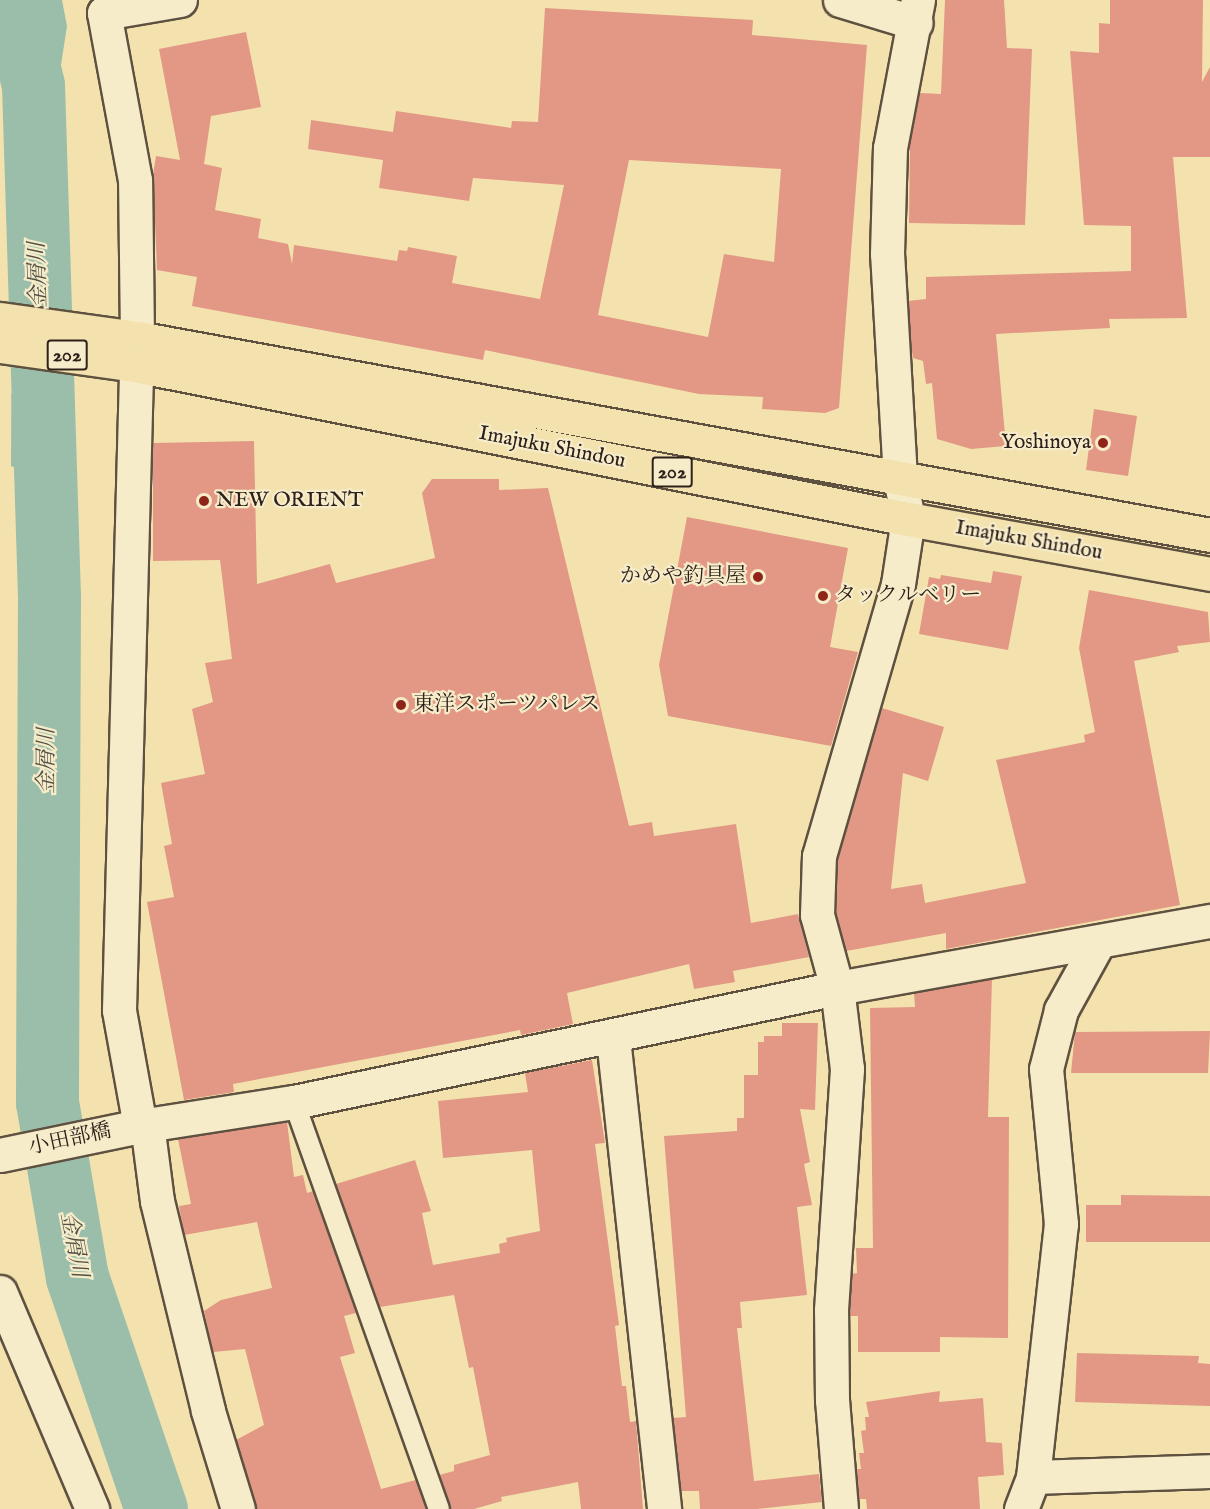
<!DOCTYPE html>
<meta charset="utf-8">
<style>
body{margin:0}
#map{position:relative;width:1210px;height:1509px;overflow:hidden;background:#f3e2ae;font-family:"IM FELL English","Noto Serif JP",serif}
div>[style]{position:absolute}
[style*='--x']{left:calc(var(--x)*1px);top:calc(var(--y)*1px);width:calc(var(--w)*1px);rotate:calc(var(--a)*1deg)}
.water>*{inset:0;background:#9bbeab}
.pier>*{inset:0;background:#f3e2ae}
.river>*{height:63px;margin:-31.5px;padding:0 31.5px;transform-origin:31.5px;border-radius:31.5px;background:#9bbeab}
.building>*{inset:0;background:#e29884}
.roads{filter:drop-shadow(2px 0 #5f5140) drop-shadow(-2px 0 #5f5140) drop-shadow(0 2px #5f5140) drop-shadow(0 -2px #5f5140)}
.service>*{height:20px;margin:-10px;padding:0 10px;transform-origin:10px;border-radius:10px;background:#f7ecca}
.minor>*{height:33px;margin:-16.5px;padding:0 16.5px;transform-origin:16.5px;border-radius:16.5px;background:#f7ecca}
.trunk>*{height:33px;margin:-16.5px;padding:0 16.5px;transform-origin:16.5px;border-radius:16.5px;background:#f3e2ae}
.dots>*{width:16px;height:16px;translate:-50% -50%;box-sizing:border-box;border:3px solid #f7ecca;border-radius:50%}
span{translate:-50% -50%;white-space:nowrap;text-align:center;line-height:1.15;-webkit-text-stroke:4.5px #f7ecca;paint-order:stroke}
.shield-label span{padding:2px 4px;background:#f7ecca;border:2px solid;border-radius:4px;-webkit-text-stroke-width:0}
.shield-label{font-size:20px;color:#2e211b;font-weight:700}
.poi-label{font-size:21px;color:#2e211b}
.right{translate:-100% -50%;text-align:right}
.left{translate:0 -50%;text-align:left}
.street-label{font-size:21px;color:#2e211b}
.water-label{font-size:22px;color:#4f5046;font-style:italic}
</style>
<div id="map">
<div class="water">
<i style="clip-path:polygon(23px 0,62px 0,67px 26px,28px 279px,48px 479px,11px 466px,12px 261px,34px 110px,27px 4px)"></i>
</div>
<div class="pier">
<i style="clip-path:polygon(9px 277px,32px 281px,43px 400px,8px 393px)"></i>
</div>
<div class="river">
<i style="--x:13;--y:0;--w:87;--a:76.8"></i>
<i style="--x:33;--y:85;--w:511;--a:88.21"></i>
<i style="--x:49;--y:596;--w:506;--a:90.23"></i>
<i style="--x:47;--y:1102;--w:178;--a:80.3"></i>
<i style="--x:77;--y:1277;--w:245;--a:71.2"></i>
</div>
<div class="building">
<i style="clip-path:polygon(945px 0,1004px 0,1007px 48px,1032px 49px,1025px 225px,909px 223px,910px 144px,920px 93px,941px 94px)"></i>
<i style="clip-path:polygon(1110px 0,1203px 0,1202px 82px,1210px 67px,1210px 157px,1173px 157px,1187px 318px,1109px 319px,1110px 328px,996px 334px,1006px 446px,971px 449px,937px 439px,932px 383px,926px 384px,923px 361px,913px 358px,911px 345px,908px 301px,926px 299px,926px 277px,1131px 271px,1131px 226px,1084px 225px,1070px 51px,1099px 53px,1099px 23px,1110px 24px)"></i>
<i style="clip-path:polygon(evenodd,545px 8px,753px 20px,752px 35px,867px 45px,839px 408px,825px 413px,762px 409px,763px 397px,699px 394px,485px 350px,483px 360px,192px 306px,197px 277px,157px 270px,153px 175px,156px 156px,180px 160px,159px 49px,246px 32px,261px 107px,211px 116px,204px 164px,222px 168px,215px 210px,261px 219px,258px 238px,288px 244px,292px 264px,294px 245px,397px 261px,399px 250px,407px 251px,408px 247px,457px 256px,452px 283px,540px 299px,564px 185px,473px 178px,469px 201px,379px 188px,383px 160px,308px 149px,311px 120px,393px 132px,396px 111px,511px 128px,512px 121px,538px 122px,545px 8px,629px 160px,781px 169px,774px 262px,724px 254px,708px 337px,598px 315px,629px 160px)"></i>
<i style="clip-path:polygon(1094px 409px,1137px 416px,1128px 476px,1086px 470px)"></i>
<i style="clip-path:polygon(254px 441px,257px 584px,330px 564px,336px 583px,435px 558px,422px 493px,432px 479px,499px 479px,499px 490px,548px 488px,629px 826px,652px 822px,654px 836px,736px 824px,751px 923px,798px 914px,809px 957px,733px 971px,735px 982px,694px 989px,689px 964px,567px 993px,573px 1024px,521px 1035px,520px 1030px,233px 1084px,234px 1092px,184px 1100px,147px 902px,174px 897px,164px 846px,172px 844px,161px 783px,205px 774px,192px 709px,213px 702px,205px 663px,232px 659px,220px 560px,153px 561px,153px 443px)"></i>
<i style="clip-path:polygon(687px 517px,848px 548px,830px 647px,858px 652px,831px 746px,668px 716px,659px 665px)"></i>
<i style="clip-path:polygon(993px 571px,1022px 576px,1008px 650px,919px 634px,929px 577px,940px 579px,941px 575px,991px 583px)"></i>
<i style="clip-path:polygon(1089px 590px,1208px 612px,1210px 642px,1177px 646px,1179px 652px,1134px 661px,1180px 905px,946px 949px,946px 933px,846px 951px,836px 913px,838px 859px,882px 708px,944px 727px,928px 781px,903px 773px,891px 889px,922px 884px,925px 903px,1026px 883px,996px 760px,1085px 742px,1084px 735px,1095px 732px,1079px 648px)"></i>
<i style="clip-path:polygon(992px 979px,988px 1117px,1009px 1117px,1008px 1338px,940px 1337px,940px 1352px,858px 1352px,858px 1316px,850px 1316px,852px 1274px,857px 1273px,856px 1248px,873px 1248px,870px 1008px,915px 1007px,914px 993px)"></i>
<i style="clip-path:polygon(782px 1023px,818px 1023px,815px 1110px,800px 1109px,810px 1162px,804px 1164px,812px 1205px,797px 1207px,807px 1295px,740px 1302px,742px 1328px,737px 1328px,754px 1481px,819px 1474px,822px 1502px,757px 1509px,700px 1509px,699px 1491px,681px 1491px,673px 1418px,686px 1417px,664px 1136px,737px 1131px,737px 1118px,744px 1118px,744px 1075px,758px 1075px,758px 1042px,764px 1042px,764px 1036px,782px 1036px)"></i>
<i style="clip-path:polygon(1210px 1031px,1208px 1073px,1071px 1073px,1075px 1032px)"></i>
<i style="clip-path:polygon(592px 1060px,605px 1143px,595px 1144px,619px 1325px,615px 1326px,622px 1386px,626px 1386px,630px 1422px,636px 1421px,643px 1509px,581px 1509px,578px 1482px,501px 1497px,502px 1501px,474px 1509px,451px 1509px,439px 1475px,454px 1471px,454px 1465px,490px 1455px,473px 1367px,469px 1368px,454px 1295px,380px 1307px,336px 1184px,415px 1160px,431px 1211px,422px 1213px,433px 1265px,500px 1253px,499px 1244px,507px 1242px,506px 1238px,540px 1231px,532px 1150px,443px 1158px,438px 1101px,528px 1092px,525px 1073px)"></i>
<i style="clip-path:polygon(287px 1122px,294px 1177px,303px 1175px,307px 1193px,313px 1191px,356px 1313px,344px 1316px,355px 1353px,340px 1357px,381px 1489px,416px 1480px,426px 1509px,256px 1509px,236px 1440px,264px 1425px,245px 1349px,213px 1352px,204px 1311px,221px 1300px,272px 1288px,257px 1222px,184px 1235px,179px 1206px,191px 1204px,178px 1139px)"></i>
<i style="clip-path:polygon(1121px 1195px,1210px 1196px,1210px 1242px,1086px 1242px,1086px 1205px,1121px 1205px)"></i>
<i style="clip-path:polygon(1077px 1353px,1199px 1356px,1198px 1363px,1210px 1364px,1210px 1406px,1075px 1402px)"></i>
<i style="clip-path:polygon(940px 1391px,939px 1402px,983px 1398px,986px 1442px,1002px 1443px,1004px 1475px,978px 1477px,980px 1509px,867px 1509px,866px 1499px,859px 1499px,857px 1469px,861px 1469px,859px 1453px,864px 1453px,861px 1431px,866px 1430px,865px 1417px,869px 1417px,866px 1402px)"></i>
</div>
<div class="roads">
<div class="service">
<i style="--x:294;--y:1102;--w:432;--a:70.4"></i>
</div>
<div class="minor">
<i style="--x:840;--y:0;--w:79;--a:16.8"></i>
<i style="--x:613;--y:1038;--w:474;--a:83.8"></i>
<i style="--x:147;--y:1124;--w:78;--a:82.6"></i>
<i style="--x:157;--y:1201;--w:216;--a:76.3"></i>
<i style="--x:208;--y:1411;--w:102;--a:73"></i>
<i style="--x:140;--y:1126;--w:118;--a:-100.3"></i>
<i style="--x:119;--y:1010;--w:672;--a:-88.47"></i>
<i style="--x:137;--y:338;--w:158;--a:-90.7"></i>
<i style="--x:135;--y:180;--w:170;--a:-100.5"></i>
<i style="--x:104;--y:13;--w:77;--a:-9.7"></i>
<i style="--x:0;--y:1155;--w:143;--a:-11.7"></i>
<i style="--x:140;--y:1126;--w:156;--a:-8.9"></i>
<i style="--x:294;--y:1102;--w:555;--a:-11.86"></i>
<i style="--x:837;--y:988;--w:379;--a:-10.2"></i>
<i style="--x:0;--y:1292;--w:236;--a:67"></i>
<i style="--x:1033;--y:1477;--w:177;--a:-1.9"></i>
<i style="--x:841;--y:1509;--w:109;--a:-94.7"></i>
<i style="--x:832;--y:1400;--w:90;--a:-90.6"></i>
<i style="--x:831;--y:1310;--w:242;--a:-86.2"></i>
<i style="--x:847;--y:1069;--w:82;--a:-97"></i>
<i style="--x:837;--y:988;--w:76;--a:-105.3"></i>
<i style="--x:817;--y:915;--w:59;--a:-88.1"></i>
<i style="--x:819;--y:856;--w:283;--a:-73.8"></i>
<i style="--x:898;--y:584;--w:66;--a:-81.3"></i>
<i style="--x:908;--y:519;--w:42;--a:-101"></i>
<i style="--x:900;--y:478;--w:224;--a:-93.3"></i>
<i style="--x:887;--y:254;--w:106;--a:-88.4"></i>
<i style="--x:890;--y:148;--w:151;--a:-79.3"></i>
<i style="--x:1021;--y:1509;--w:34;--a:-69"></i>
<i style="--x:1033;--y:1477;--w:255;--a:-83.7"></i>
<i style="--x:1061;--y:1224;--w:156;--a:-95.5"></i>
<i style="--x:1046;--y:1069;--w:61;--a:-75.7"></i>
<i style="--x:1061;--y:1010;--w:77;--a:-61.1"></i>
</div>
<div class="trunk">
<i style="--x:0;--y:319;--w:138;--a:7.9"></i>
<i style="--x:137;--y:338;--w:1091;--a:10.4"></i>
<i style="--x:0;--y:346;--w:136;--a:8"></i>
<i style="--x:135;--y:365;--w:788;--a:11.27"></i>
<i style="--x:908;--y:519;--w:307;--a:10.3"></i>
</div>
</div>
<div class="dots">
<i style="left:1103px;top:443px;background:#8f2418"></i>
<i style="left:204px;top:501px;background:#8f2418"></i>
<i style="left:758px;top:577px;background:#8f2418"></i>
<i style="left:823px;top:596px;background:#8f2418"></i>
<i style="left:401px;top:705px;background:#8f2418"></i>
</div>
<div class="shield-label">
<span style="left:67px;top:355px">202</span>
<span style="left:672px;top:472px">202</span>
</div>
<div class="poi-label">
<span class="right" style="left:1091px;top:443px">Yoshinoya</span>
<span class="left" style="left:216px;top:501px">NEW ORIENT</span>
<span class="right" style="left:746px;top:577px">かめや釣具屋</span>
<span class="left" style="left:835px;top:596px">タックルベリー</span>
<span class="left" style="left:413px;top:705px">東洋スポーツパレス</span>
</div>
<div class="street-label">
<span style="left:552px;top:448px;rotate:11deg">Imajuku Shindou</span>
<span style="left:1029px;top:541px;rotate:10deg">Imajuku Shindou</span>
<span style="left:70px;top:1140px;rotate:-12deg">小田部橋</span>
</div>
<div class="water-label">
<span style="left:39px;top:275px;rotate:-92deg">金屑川</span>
<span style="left:48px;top:761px;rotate:-90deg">金屑川</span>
<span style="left:73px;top:1245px;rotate:79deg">金屑川</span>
</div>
</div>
